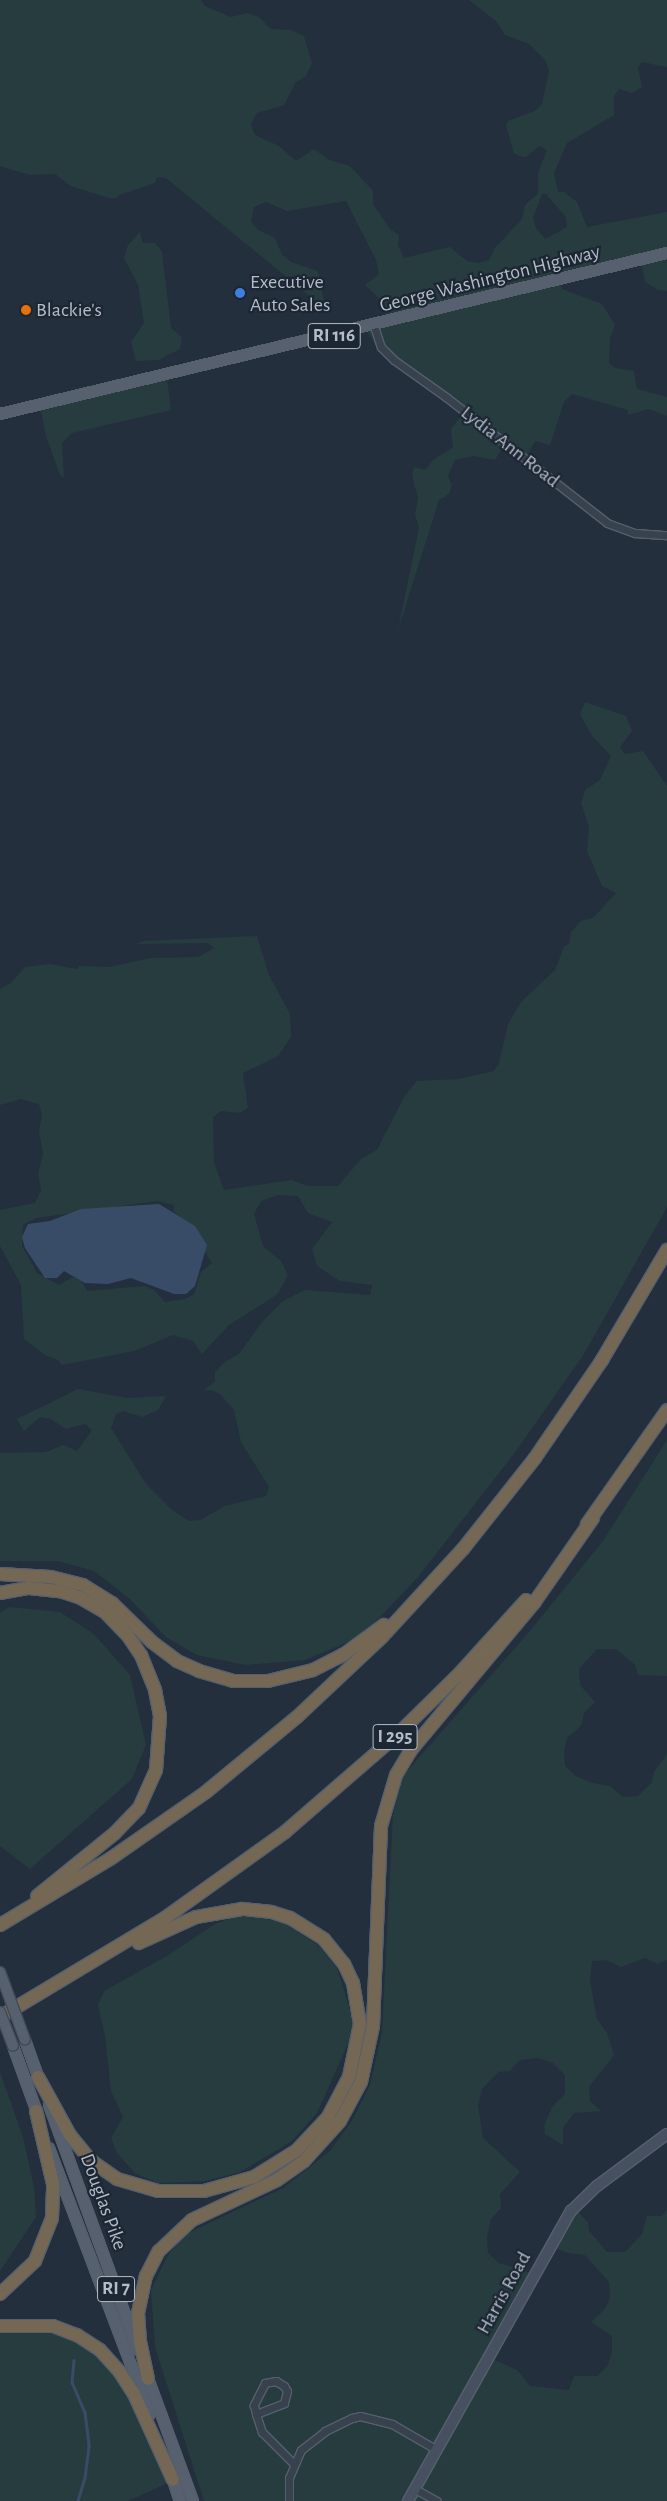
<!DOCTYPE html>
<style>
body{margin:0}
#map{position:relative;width:667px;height:2501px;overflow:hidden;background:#242f3e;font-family:"Alegreya Sans",sans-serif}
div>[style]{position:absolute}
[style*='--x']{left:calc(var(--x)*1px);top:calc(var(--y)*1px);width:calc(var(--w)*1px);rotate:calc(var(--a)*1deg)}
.green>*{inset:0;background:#263c3f}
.water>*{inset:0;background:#394c67}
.stream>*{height:2.5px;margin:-1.25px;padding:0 1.25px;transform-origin:1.25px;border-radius:1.25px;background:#394c67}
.roads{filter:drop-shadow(1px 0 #565f6c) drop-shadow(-1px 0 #565f6c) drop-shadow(0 1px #565f6c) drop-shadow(0 -1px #565f6c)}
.street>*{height:7px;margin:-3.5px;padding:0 3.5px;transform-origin:3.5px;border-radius:3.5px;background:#38414e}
.secondary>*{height:10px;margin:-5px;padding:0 5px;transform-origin:5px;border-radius:5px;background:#465061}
.primary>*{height:10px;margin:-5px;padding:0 5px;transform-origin:5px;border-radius:5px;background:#56606e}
.highway>*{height:12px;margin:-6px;padding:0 6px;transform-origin:6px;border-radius:6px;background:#746855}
.bridges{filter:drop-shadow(1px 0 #414a57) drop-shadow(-1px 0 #414a57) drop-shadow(0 1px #414a57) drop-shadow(0 -1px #414a57)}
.primary-bridge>*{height:10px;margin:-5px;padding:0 5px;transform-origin:5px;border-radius:5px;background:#56606e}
.dots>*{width:14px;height:14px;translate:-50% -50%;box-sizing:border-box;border:2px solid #1d2633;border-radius:50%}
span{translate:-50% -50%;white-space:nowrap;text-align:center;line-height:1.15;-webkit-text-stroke:4.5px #1d2633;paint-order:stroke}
.shield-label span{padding:1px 4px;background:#1d2633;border:1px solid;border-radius:4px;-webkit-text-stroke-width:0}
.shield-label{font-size:19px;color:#b4bcc9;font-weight:700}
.street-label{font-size:20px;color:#b4bcc9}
.poi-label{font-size:20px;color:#b4bcc9}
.left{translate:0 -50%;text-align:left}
</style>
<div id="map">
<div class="green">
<i style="clip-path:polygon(evenodd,0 0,201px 0,205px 6px,231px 17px,247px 13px,259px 17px,271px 29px,291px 30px,304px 36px,312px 63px,306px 76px,296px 82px,284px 105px,257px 113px,251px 124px,255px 135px,279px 146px,296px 161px,314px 149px,329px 160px,350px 166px,373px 191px,373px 204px,390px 229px,399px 235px,398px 245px,404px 258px,450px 247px,467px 261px,478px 263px,489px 260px,495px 248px,522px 219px,525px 205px,538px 194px,538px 173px,547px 150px,539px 146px,526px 157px,519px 156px,514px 153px,506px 126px,508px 121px,535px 111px,542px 104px,549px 71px,545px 60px,529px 44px,505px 35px,496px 21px,469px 0,667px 0,667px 67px,642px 62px,638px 68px,642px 87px,632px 93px,619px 89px,614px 96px,614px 115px,567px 143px,554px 173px,558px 192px,564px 192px,577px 202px,587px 227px,667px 212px,667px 291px,658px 290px,645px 282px,641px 262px,559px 282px,562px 289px,602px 304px,615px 325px,610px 338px,609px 363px,615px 368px,634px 371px,637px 389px,667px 397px,667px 416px,649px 409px,628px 415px,628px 410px,572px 394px,564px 402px,550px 445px,535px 441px,526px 457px,505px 444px,495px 460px,473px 456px,455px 460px,448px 476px,452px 485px,449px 494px,439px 500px,398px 630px,419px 528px,415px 514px,418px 498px,412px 475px,414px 467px,425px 470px,434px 459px,453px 448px,451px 429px,462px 414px,379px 351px,367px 331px,387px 323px,383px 302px,365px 285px,379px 274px,376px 260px,346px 201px,287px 211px,266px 202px,254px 207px,251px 222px,258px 230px,275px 238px,282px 255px,291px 262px,318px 271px,324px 301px,310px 300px,307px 294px,166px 178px,157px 177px,155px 183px,119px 195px,117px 198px,109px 198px,71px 186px,55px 174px,30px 175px,0 166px,0 0,542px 194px,546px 194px,566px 217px,567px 227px,545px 239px,536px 228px,533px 218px,542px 194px)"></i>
<i style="clip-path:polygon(140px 232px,143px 243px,155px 243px,162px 252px,171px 328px,182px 337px,180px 349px,158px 360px,136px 361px,131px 342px,144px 323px,138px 285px,124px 258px,128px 245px)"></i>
<i style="clip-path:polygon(167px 378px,171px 410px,72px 433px,62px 443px,64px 478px,60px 475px,46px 436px,40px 406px)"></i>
<i style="clip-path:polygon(evenodd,585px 702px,626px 716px,632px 731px,620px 747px,625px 754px,643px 751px,667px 786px,667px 1207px,584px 1354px,516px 1451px,418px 1577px,362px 1636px,305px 1660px,245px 1665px,197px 1655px,166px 1637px,130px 1599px,94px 1571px,58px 1561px,0 1561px,0 1453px,46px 1452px,63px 1445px,77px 1451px,92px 1430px,85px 1424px,66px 1429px,51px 1419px,40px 1417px,24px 1431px,17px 1419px,78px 1389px,128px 1398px,166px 1396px,158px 1410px,142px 1417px,123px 1411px,116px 1414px,111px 1428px,146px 1484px,172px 1510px,189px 1521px,200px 1520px,225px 1506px,266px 1496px,269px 1487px,241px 1442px,234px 1410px,220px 1394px,211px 1390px,203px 1391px,215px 1381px,215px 1372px,226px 1361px,239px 1354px,262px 1322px,283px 1301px,305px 1290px,370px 1295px,372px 1285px,340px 1281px,317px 1266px,312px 1249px,332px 1222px,308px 1213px,298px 1196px,278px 1195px,261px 1201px,254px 1214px,263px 1246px,281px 1261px,288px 1275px,278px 1294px,229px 1325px,202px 1354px,193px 1341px,173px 1335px,134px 1351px,62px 1365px,58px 1360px,45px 1355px,24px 1339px,21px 1285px,0 1246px,0 1210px,35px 1203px,41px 1190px,38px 1173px,43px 1154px,39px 1132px,42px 1115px,39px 1104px,21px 1099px,0 1105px,0 989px,11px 983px,25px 967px,50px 964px,77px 969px,79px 966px,109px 967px,151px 958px,198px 957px,214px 948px,208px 943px,136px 944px,144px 941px,257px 936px,269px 975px,290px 1014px,291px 1037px,278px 1056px,243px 1073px,248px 1108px,240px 1113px,221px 1111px,213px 1117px,214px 1162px,224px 1190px,292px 1180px,307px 1186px,338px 1186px,361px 1159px,377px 1150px,404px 1097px,417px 1081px,459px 1079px,494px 1071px,499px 1063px,508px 1024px,521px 1002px,555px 970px,564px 947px,569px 944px,571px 932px,581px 921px,593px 918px,616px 893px,602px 886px,587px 851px,589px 827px,581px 803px,585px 790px,600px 780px,611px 756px,592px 736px,580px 714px,585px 702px,157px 1201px,174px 1205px,173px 1211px,186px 1222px,212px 1263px,201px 1272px,194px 1294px,185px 1299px,165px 1302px,154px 1290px,145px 1286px,87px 1291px,81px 1280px,73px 1277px,59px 1285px,37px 1273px,22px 1246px,23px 1225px,36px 1218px,157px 1201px)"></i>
<i style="clip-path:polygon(667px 1440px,667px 1676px,638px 1675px,635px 1665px,616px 1649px,597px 1649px,579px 1669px,580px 1685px,595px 1702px,584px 1713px,581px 1726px,567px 1738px,564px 1752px,565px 1766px,576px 1776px,593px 1783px,610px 1786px,623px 1797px,638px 1796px,652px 1782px,654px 1772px,667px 1754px,667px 1960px,658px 1964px,645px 1958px,621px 1967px,606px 1960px,592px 1961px,590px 1981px,597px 2019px,607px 2033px,614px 2055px,589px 2087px,590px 2101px,601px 2111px,574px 2113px,563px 2128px,563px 2145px,545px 2134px,544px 2126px,552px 2107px,565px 2094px,565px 2075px,553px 2063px,538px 2058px,520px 2060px,510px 2071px,498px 2072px,482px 2089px,478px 2105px,483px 2138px,520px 2172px,500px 2194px,501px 2208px,491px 2219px,487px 2236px,488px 2253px,499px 2263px,534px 2274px,488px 2357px,517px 2370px,530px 2386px,569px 2390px,574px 2376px,598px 2376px,608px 2365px,612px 2351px,612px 2336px,591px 2322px,604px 2310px,610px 2298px,609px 2282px,585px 2255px,568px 2253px,551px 2246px,575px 2209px,588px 2222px,589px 2231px,607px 2252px,625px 2252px,642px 2234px,647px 2216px,662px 2216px,667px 2210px,667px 2501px,204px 2501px,155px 2347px,151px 2290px,168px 2255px,184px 2235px,283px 2188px,330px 2151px,353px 2119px,370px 2085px,382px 2033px,393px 1815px,402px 1777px,529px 1632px,603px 1541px)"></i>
<i style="clip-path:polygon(9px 1607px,60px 1612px,94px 1634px,130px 1675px,146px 1745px,132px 1779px,30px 1869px,0 1846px,0 1613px)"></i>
<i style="clip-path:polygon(233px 1917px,259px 1917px,284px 1923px,318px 1945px,337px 1968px,353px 2020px,352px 2035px,317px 2113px,292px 2141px,240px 2172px,205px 2181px,159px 2183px,136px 2174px,117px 2153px,111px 2138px,123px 2117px,111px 2091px,105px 2036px,98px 2005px,104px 1991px,167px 1956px,215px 1924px)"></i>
<i style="clip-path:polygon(0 2072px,23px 2137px,34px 2187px,36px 2217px,0 2271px)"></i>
<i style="clip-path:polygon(0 2327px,52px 2328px,90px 2346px,122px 2379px,168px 2483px,128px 2501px,0 2501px)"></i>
</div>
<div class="water">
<i style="clip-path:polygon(159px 1204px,195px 1226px,207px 1245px,195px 1286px,186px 1294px,174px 1294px,131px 1278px,108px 1284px,85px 1283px,64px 1271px,57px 1278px,45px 1278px,25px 1248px,22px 1237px,28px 1224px,50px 1221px,81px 1209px)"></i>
</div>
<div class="stream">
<i style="--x:74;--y:2360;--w:22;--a:95"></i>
<i style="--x:72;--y:2382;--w:33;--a:67"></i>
<i style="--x:85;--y:2412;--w:34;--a:83"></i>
<i style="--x:89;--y:2446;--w:32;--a:97"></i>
<i style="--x:85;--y:2478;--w:24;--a:107"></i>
</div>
<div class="roads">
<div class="street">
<i style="--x:374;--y:326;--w:22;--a:72"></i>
<i style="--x:381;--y:347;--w:18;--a:45"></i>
<i style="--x:394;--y:360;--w:64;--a:35.4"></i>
<i style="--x:446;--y:397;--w:204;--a:38"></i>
<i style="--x:607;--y:523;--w:30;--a:20"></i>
<i style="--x:635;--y:533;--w:32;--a:4"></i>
<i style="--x:256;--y:2414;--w:30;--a:-21"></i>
<i style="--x:284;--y:2403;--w:12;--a:-76"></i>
<i style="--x:287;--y:2391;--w:6;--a:-121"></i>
<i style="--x:284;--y:2386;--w:9;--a:-148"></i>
<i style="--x:276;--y:2381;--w:11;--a:170"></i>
<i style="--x:265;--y:2383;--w:25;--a:117"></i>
<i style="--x:254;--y:2405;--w:9;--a:77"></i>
<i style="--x:256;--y:2414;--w:19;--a:72"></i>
<i style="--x:262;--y:2432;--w:44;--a:45"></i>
<i style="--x:415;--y:2489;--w:25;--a:29"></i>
<i style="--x:289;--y:2501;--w:23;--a:-90"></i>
<i style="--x:289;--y:2478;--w:30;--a:-67"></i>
<i style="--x:301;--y:2450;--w:31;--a:-38"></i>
<i style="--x:325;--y:2431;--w:30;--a:-26"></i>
<i style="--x:352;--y:2418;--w:8;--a:-14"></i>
<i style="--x:360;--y:2416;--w:33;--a:14"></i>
<i style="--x:392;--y:2424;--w:52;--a:30"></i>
</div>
<div class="secondary">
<i style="--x:408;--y:2501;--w:333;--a:-60.7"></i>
<i style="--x:571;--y:2211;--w:36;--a:-44"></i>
<i style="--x:597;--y:2186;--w:87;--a:-36.6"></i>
</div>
<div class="primary">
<i style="--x:0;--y:414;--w:686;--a:-13.57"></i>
<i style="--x:25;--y:2040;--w:45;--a:70.3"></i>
<i style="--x:13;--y:2046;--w:77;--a:70.1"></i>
<i style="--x:49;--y:2105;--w:261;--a:70"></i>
<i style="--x:49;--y:2148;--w:285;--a:69.3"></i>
<i style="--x:146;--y:2373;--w:136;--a:69.8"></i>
<i style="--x:171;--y:2474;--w:28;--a:72"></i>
</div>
<div class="highway">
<i style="--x:587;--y:1524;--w:139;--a:-54.9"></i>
<i style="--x:0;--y:1574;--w:51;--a:3.4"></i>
<i style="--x:51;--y:1577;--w:33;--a:14"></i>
<i style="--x:83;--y:1585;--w:34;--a:32"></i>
<i style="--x:112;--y:1603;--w:56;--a:44.3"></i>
<i style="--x:152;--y:1642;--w:31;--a:37"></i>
<i style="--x:177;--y:1661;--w:24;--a:24"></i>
<i style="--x:199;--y:1671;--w:35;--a:16"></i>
<i style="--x:233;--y:1681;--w:35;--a:0"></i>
<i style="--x:268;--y:1681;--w:46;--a:-13.7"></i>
<i style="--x:313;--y:1670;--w:34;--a:-27"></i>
<i style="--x:343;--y:1655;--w:51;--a:-36.2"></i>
<i style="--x:0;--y:1593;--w:29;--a:-10"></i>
<i style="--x:29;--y:1588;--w:31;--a:6"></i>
<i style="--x:60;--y:1591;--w:20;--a:18"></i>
<i style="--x:79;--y:1597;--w:30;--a:30"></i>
<i style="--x:105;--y:1612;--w:33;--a:46"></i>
<i style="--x:128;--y:1636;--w:23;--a:56"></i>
<i style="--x:141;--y:1655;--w:38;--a:68"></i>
<i style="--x:155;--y:1690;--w:26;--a:79"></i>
<i style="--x:160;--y:1716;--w:54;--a:94.2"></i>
<i style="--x:156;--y:1770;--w:42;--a:114.1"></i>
<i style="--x:139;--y:1808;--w:35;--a:134"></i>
<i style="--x:115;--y:1833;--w:100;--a:141.1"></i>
<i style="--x:0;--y:1925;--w:128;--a:-31"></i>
<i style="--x:110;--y:1859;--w:117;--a:-34.9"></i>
<i style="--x:206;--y:1792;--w:118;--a:-39.5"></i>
<i style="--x:297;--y:1717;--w:117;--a:-43.3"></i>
<i style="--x:382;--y:1637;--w:120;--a:-47.4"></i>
<i style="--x:463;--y:1549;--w:116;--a:-51.6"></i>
<i style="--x:535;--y:1458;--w:119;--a:-55.6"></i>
<i style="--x:602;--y:1360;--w:128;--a:-59.4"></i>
<i style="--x:0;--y:2017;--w:192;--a:-31"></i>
<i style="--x:165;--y:1918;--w:148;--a:-35.6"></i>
<i style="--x:285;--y:1832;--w:147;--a:-40.9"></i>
<i style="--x:396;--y:1736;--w:88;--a:-44.5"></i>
<i style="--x:459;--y:1674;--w:100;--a:-47.8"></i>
<i style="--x:38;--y:2077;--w:66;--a:61.1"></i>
<i style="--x:70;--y:2135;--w:32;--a:51"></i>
<i style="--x:90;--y:2160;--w:33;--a:35"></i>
<i style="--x:117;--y:2179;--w:43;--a:16.3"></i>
<i style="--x:158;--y:2191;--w:46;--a:0"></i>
<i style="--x:204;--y:2191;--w:52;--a:-15.6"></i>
<i style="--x:254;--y:2177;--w:49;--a:-31.8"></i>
<i style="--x:296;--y:2151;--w:47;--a:-46.7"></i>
<i style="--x:328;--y:2117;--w:45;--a:-62.3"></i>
<i style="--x:349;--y:2077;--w:54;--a:-78.3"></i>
<i style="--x:360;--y:2024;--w:42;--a:-99.7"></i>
<i style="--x:353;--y:1983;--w:21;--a:-115"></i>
<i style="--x:344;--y:1964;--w:32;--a:-129"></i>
<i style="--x:324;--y:1939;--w:40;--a:-148"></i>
<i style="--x:290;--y:1918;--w:19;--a:-162"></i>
<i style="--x:272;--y:1912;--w:30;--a:-174"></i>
<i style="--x:242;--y:1909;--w:47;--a:170.1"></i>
<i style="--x:196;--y:1917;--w:63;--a:155.5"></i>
<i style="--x:0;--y:2294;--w:48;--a:-43.3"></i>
<i style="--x:35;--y:2261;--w:46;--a:-68.4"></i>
<i style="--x:52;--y:2218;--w:34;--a:-88"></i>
<i style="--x:53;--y:2184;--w:75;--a:-103.1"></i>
<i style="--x:0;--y:2326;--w:53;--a:0"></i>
<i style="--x:53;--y:2326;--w:26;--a:21"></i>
<i style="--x:77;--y:2335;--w:27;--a:33"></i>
<i style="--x:100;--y:2350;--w:28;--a:48"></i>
<i style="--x:119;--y:2371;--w:27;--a:57"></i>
<i style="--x:134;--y:2394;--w:94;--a:65.6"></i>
<i style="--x:148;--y:2379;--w:38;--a:-102"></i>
<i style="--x:140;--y:2342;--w:29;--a:-94"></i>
<i style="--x:138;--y:2313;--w:38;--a:-78"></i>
<i style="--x:146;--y:2276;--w:28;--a:-63"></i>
<i style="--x:159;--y:2251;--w:45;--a:-43.2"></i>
<i style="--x:192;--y:2220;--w:94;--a:-25.2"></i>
<i style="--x:277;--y:2180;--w:33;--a:-35"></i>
<i style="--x:304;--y:2161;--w:54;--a:-48"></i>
<i style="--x:340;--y:2121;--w:44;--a:-61.7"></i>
<i style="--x:361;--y:2082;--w:57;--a:-77.9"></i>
<i style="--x:373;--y:2026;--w:200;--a:-87.7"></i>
<i style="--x:381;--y:1826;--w:53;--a:-73.6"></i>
<i style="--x:396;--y:1775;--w:29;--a:-59"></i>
<i style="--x:411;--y:1750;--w:192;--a:-50.1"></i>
<i style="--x:534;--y:1603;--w:103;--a:-55.2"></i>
</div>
</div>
<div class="bridges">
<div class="primary-bridge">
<i style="--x:0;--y:1972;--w:72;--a:69.8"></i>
<i style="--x:0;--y:2012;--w:36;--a:69"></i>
</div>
</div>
<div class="dots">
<i style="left:240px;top:293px;background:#3f7fe0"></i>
<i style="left:26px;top:310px;background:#e8710a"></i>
</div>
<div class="shield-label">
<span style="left:334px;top:336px">RI 116</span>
<span style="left:395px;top:1737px">I 295</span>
<span style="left:116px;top:2289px">RI 7</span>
</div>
<div class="street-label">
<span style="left:490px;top:279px;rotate:-14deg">George Washington Highway</span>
<span style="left:510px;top:447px;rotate:38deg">Lydia Ann Road</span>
<span style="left:103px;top:2202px;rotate:70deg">Douglas Pike</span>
<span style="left:504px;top:2293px;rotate:-61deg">Harris Road</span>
</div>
<div class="poi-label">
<span class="left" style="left:250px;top:294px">Executive<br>Auto Sales</span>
<span class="left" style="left:36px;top:310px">Blackie's</span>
</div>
</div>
